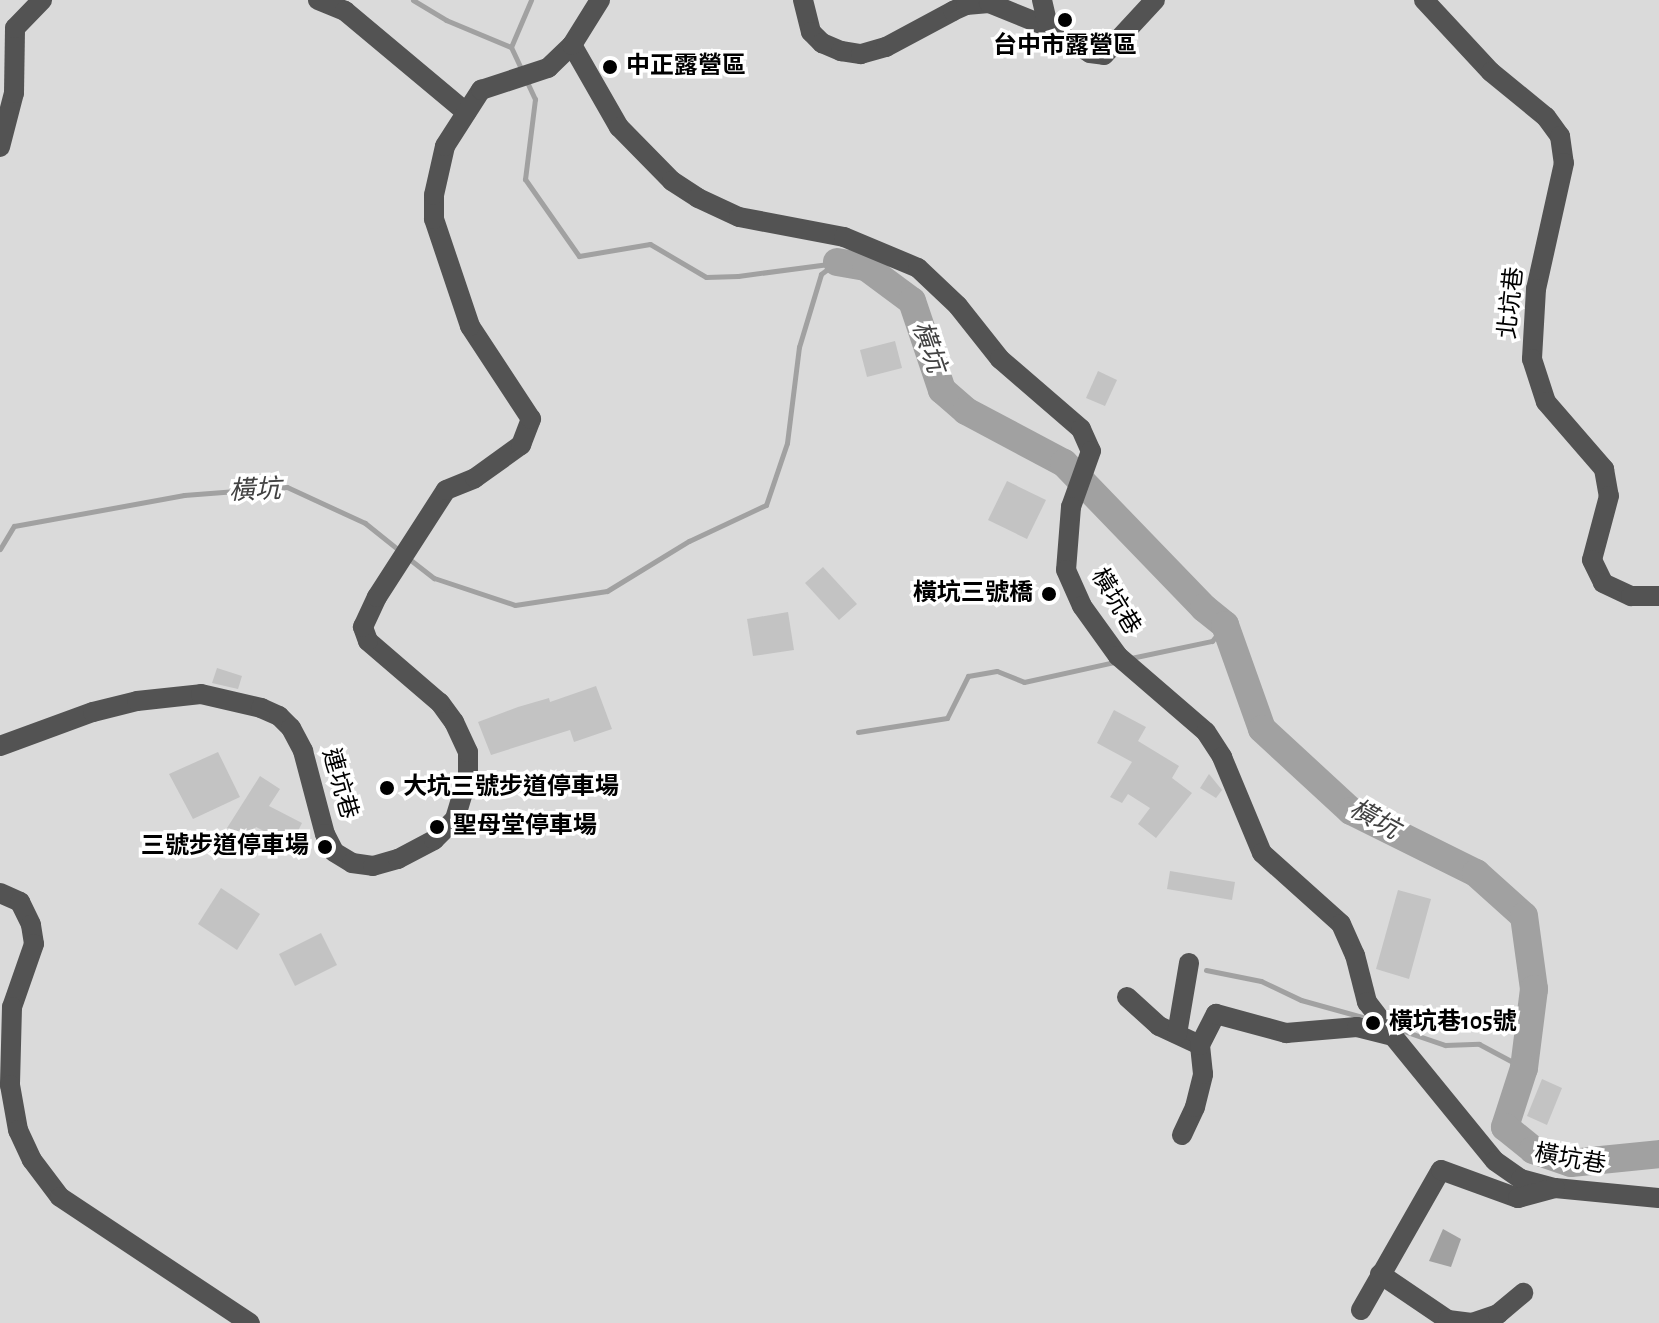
<!DOCTYPE html>
<meta charset="utf-8">
<style>
body{margin:0}
#map{position:relative;width:1659px;height:1323px;overflow:hidden;background:#fff;font-family:"Alegreya Sans","Noto Sans TC",sans-serif}
div>[style]{position:absolute}
[style*='--x']{left:calc(var(--x)*1px);top:calc(var(--y)*1px);width:calc(var(--w)*1px);rotate:calc(var(--a)*1deg)}
.green>*{inset:0;background:#dadada}
.water>*{inset:0;background:#a1a1a1}
.stream>*{height:5px;margin:-2.5px;padding:0 2.5px;transform-origin:2.5px;border-radius:2.5px;background:#a1a1a1}
.river>*{height:28px;margin:-14px;padding:0 14px;transform-origin:14px;border-radius:14px;background:#a1a1a1}
.building>*{inset:0;background:#c3c3c3}
.minor>*{height:20px;margin:-10px;padding:0 10px;transform-origin:10px;border-radius:10px;background:#535353}
.dots>*{width:22px;height:22px;translate:-50% -50%;box-sizing:border-box;border:4px solid #fff;border-radius:50%}
span{translate:-50% -50%;white-space:nowrap;text-align:center;line-height:1.15;-webkit-text-stroke:7px #fff;paint-order:stroke}
.poi-label{font-size:24px;color:#000;font-weight:700}
.left{translate:0 -50%;text-align:left}
.right{translate:-100% -50%;text-align:right}
.street-label{font-size:24px;color:#000}
.water-label{font-size:26px;color:#424242;font-style:italic}
</style>
<div id="map">
<div class="green">
<i style="clip-path:polygon(0 0,1659px 0,1659px 1323px,0 1323px)"></i>
</div>
<div class="water">
<i style="clip-path:polygon(1443px 1229px,1461px 1239px,1451px 1267px,1429px 1261px)"></i>
</div>
<div class="stream">
<i style="--x:413;--y:0;--w:39;--a:31"></i>
<i style="--x:446;--y:20;--w:70;--a:22.6"></i>
<i style="--x:511;--y:47;--w:29;--a:65"></i>
<i style="--x:511;--y:47;--w:51;--a:-66.9"></i>
<i style="--x:527;--y:82;--w:19;--a:65"></i>
<i style="--x:535;--y:99;--w:81;--a:97.1"></i>
<i style="--x:525;--y:179;--w:94;--a:55"></i>
<i style="--x:579;--y:256;--w:72;--a:-9.6"></i>
<i style="--x:650;--y:244;--w:65;--a:30.5"></i>
<i style="--x:706;--y:277;--w:32;--a:-2"></i>
<i style="--x:738;--y:276;--w:99;--a:-7.6"></i>
<i style="--x:0;--y:549;--w:27;--a:-59"></i>
<i style="--x:14;--y:526;--w:173;--a:-10.3"></i>
<i style="--x:184;--y:495;--w:103;--a:-4.4"></i>
<i style="--x:287;--y:487;--w:86;--a:24.8"></i>
<i style="--x:365;--y:523;--w:45;--a:38.7"></i>
<i style="--x:408;--y:558;--w:33;--a:38"></i>
<i style="--x:434;--y:578;--w:85;--a:18.4"></i>
<i style="--x:515;--y:605;--w:93;--a:-8.7"></i>
<i style="--x:607;--y:591;--w:96;--a:-31.4"></i>
<i style="--x:689;--y:541;--w:85;--a:-25.1"></i>
<i style="--x:766;--y:505;--w:65;--a:-71.3"></i>
<i style="--x:787;--y:443;--w:97;--a:-82.9"></i>
<i style="--x:799;--y:347;--w:76;--a:-73.2"></i>
<i style="--x:821;--y:274;--w:20;--a:-37"></i>
<i style="--x:1131;--y:658;--w:83;--a:-11.9"></i>
<i style="--x:1212;--y:641;--w:21;--a:-51"></i>
<i style="--x:858;--y:732;--w:90;--a:-8.9"></i>
<i style="--x:947;--y:718;--w:47;--a:-63.4"></i>
<i style="--x:968;--y:676;--w:29;--a:-10"></i>
<i style="--x:997;--y:671;--w:29;--a:22"></i>
<i style="--x:1024;--y:682;--w:92;--a:-12.5"></i>
<i style="--x:1206;--y:970;--w:56;--a:11.3"></i>
<i style="--x:1261;--y:981;--w:44;--a:25.4"></i>
<i style="--x:1301;--y:1000;--w:75;--a:15.5"></i>
<i style="--x:1398;--y:1029;--w:50;--a:18.8"></i>
<i style="--x:1445;--y:1045;--w:34;--a:-2"></i>
<i style="--x:1479;--y:1044;--w:51;--a:28.1"></i>
</div>
<div class="river">
<i style="--x:837;--y:262;--w:29;--a:10"></i>
<i style="--x:866;--y:267;--w:57;--a:36.5"></i>
<i style="--x:912;--y:301;--w:94;--a:71.4"></i>
<i style="--x:942;--y:390;--w:32;--a:41"></i>
<i style="--x:966;--y:411;--w:111;--a:28"></i>
<i style="--x:1064;--y:463;--w:202;--a:46"></i>
<i style="--x:1204;--y:608;--w:27;--a:39"></i>
<i style="--x:1225;--y:625;--w:110;--a:70.4"></i>
<i style="--x:1262;--y:729;--w:121;--a:42.7"></i>
<i style="--x:1351;--y:811;--w:140;--a:26.4"></i>
<i style="--x:1476;--y:873;--w:64;--a:41.9"></i>
<i style="--x:1524;--y:916;--w:74;--a:82.2"></i>
<i style="--x:1534;--y:989;--w:80;--a:97.2"></i>
<i style="--x:1524;--y:1068;--w:62;--a:107.9"></i>
<i style="--x:1505;--y:1127;--w:36;--a:39"></i>
<i style="--x:1533;--y:1150;--w:40;--a:18.9"></i>
<i style="--x:1571;--y:1163;--w:88;--a:-5.8"></i>
</div>
<div class="building">
<i style="clip-path:polygon(895px 341px,902px 368px,867px 377px,860px 350px)"></i>
<i style="clip-path:polygon(1098px 371px,1117px 380px,1105px 406px,1086px 398px)"></i>
<i style="clip-path:polygon(1007px 481px,1046px 500px,1027px 539px,988px 520px)"></i>
<i style="clip-path:polygon(823px 567px,857px 604px,839px 620px,805px 583px)"></i>
<i style="clip-path:polygon(788px 612px,794px 650px,753px 656px,747px 619px)"></i>
<i style="clip-path:polygon(217px 668px,242px 676px,238px 689px,212px 683px)"></i>
<i style="clip-path:polygon(596px 686px,612px 729px,574px 742px,570px 730px,491px 755px,478px 722px,518px 707px,549px 698px,550px 702px)"></i>
<i style="clip-path:polygon(1114px 710px,1146px 727px,1138px 741px,1179px 766px,1172px 778px,1192px 793px,1156px 838px,1138px 824px,1150px 808px,1128px 794px,1122px 803px,1110px 797px,1132px 762px,1097px 743px)"></i>
<i style="clip-path:polygon(218px 752px,240px 797px,193px 819px,169px 774px)"></i>
<i style="clip-path:polygon(1209px 774px,1222px 790px,1216px 798px,1200px 788px)"></i>
<i style="clip-path:polygon(260px 776px,280px 789px,269px 806px,302px 823px,291px 845px,256px 827px,247px 841px,227px 828px)"></i>
<i style="clip-path:polygon(1170px 871px,1235px 882px,1232px 900px,1167px 889px)"></i>
<i style="clip-path:polygon(221px 888px,260px 914px,237px 950px,198px 924px)"></i>
<i style="clip-path:polygon(1398px 890px,1431px 899px,1409px 979px,1376px 969px)"></i>
<i style="clip-path:polygon(321px 933px,337px 965px,295px 986px,279px 954px)"></i>
<i style="clip-path:polygon(1542px 1079px,1562px 1088px,1547px 1125px,1527px 1116px)"></i>
</div>
<div class="minor">
<i style="--x:318;--y:0;--w:29;--a:22"></i>
<i style="--x:345;--y:11;--w:158;--a:39.9"></i>
<i style="--x:803;--y:0;--w:33;--a:76"></i>
<i style="--x:811;--y:32;--w:16;--a:45"></i>
<i style="--x:822;--y:43;--w:21;--a:23"></i>
<i style="--x:841;--y:51;--w:20;--a:9"></i>
<i style="--x:861;--y:54;--w:26;--a:-16"></i>
<i style="--x:886;--y:47;--w:76;--a:-28.2"></i>
<i style="--x:953;--y:11;--w:14;--a:-25"></i>
<i style="--x:966;--y:5;--w:23;--a:-5"></i>
<i style="--x:989;--y:3;--w:64;--a:22.1"></i>
<i style="--x:1048;--y:27;--w:49;--a:31.8"></i>
<i style="--x:1090;--y:53;--w:14;--a:8"></i>
<i style="--x:1104;--y:55;--w:75;--a:-47.2"></i>
<i style="--x:1042;--y:0;--w:28;--a:77"></i>
<i style="--x:1424;--y:0;--w:98;--a:47.1"></i>
<i style="--x:1491;--y:72;--w:71;--a:39.3"></i>
<i style="--x:1546;--y:117;--w:24;--a:54"></i>
<i style="--x:1560;--y:136;--w:27;--a:82"></i>
<i style="--x:1564;--y:163;--w:129;--a:102.5"></i>
<i style="--x:1536;--y:289;--w:70;--a:93.3"></i>
<i style="--x:1532;--y:359;--w:45;--a:72"></i>
<i style="--x:1546;--y:402;--w:89;--a:49.1"></i>
<i style="--x:1604;--y:469;--w:27;--a:80"></i>
<i style="--x:1609;--y:496;--w:66;--a:104.9"></i>
<i style="--x:1592;--y:560;--w:25;--a:64"></i>
<i style="--x:1603;--y:583;--w:31;--a:25"></i>
<i style="--x:1631;--y:596;--w:28;--a:0"></i>
<i style="--x:572;--y:45;--w:95;--a:60.2"></i>
<i style="--x:619;--y:127;--w:76;--a:45.5"></i>
<i style="--x:672;--y:181;--w:31;--a:33"></i>
<i style="--x:698;--y:198;--w:45;--a:24.9"></i>
<i style="--x:739;--y:217;--w:107;--a:10.8"></i>
<i style="--x:844;--y:237;--w:80;--a:22.7"></i>
<i style="--x:918;--y:268;--w:55;--a:43.5"></i>
<i style="--x:958;--y:306;--w:68;--a:51.6"></i>
<i style="--x:1000;--y:359;--w:107;--a:40.8"></i>
<i style="--x:1081;--y:429;--w:24;--a:66"></i>
<i style="--x:1091;--y:451;--w:59;--a:109.7"></i>
<i style="--x:1071;--y:507;--w:63;--a:94.5"></i>
<i style="--x:1066;--y:570;--w:39;--a:66"></i>
<i style="--x:1082;--y:606;--w:62;--a:54.2"></i>
<i style="--x:1118;--y:656;--w:116;--a:40.8"></i>
<i style="--x:1206;--y:732;--w:30;--a:57"></i>
<i style="--x:1222;--y:757;--w:104;--a:67.4"></i>
<i style="--x:1262;--y:853;--w:106;--a:41.9"></i>
<i style="--x:1341;--y:924;--w:34;--a:66"></i>
<i style="--x:1355;--y:955;--w:49;--a:75.7"></i>
<i style="--x:1367;--y:1002;--w:43;--a:52.6"></i>
<i style="--x:1393;--y:1036;--w:161;--a:50.8"></i>
<i style="--x:1495;--y:1161;--w:32;--a:35"></i>
<i style="--x:1521;--y:1179;--w:35;--a:15"></i>
<i style="--x:1555;--y:1188;--w:104;--a:5.5"></i>
<i style="--x:0;--y:147;--w:56;--a:-75.5"></i>
<i style="--x:14;--y:93;--w:65;--a:-89.1"></i>
<i style="--x:15;--y:28;--w:39;--a:-46"></i>
<i style="--x:0;--y:746;--w:99;--a:-20.1"></i>
<i style="--x:93;--y:712;--w:45;--a:-14"></i>
<i style="--x:137;--y:701;--w:64;--a:-6.2"></i>
<i style="--x:201;--y:694;--w:62;--a:13.1"></i>
<i style="--x:261;--y:708;--w:20;--a:24"></i>
<i style="--x:279;--y:716;--w:17;--a:45"></i>
<i style="--x:291;--y:728;--w:26;--a:62"></i>
<i style="--x:303;--y:751;--w:86;--a:75.2"></i>
<i style="--x:325;--y:834;--w:20;--a:63"></i>
<i style="--x:334;--y:852;--w:21;--a:31"></i>
<i style="--x:352;--y:863;--w:21;--a:8"></i>
<i style="--x:373;--y:866;--w:26;--a:-16"></i>
<i style="--x:398;--y:859;--w:41;--a:-27.8"></i>
<i style="--x:434;--y:840;--w:30;--a:-45"></i>
<i style="--x:455;--y:819;--w:45;--a:-73.2"></i>
<i style="--x:468;--y:776;--w:24;--a:-90"></i>
<i style="--x:468;--y:752;--w:33;--a:-115"></i>
<i style="--x:454;--y:722;--w:24;--a:-126"></i>
<i style="--x:440;--y:703;--w:95;--a:-139.3"></i>
<i style="--x:368;--y:641;--w:15;--a:-110"></i>
<i style="--x:363;--y:627;--w:33;--a:-65"></i>
<i style="--x:377;--y:597;--w:127;--a:-57.2"></i>
<i style="--x:446;--y:490;--w:31;--a:-22"></i>
<i style="--x:475;--y:478;--w:57;--a:-35.7"></i>
<i style="--x:521;--y:445;--w:28;--a:-69"></i>
<i style="--x:531;--y:419;--w:111;--a:-123.3"></i>
<i style="--x:470;--y:326;--w:113;--a:-108.6"></i>
<i style="--x:434;--y:219;--w:24;--a:-90"></i>
<i style="--x:434;--y:195;--w:50;--a:-77.3"></i>
<i style="--x:445;--y:146;--w:67;--a:-57.3"></i>
<i style="--x:481;--y:90;--w:71;--a:-18.2"></i>
<i style="--x:548;--y:68;--w:33;--a:-44"></i>
<i style="--x:572;--y:45;--w:53;--a:-58.1"></i>
<i style="--x:0;--y:893;--w:22;--a:24"></i>
<i style="--x:20;--y:902;--w:25;--a:64"></i>
<i style="--x:31;--y:925;--w:19;--a:81"></i>
<i style="--x:34;--y:944;--w:67;--a:109.2"></i>
<i style="--x:12;--y:1007;--w:78;--a:91.5"></i>
<i style="--x:10;--y:1085;--w:46;--a:79.9"></i>
<i style="--x:18;--y:1130;--w:33;--a:65"></i>
<i style="--x:32;--y:1160;--w:46;--a:52.9"></i>
<i style="--x:60;--y:1197;--w:228;--a:33.6"></i>
<i style="--x:1127;--y:997;--w:43;--a:42.2"></i>
<i style="--x:1159;--y:1026;--w:45;--a:24.9"></i>
<i style="--x:1177;--y:1034;--w:72;--a:-80.4"></i>
<i style="--x:1182;--y:1135;--w:31;--a:-65"></i>
<i style="--x:1195;--y:1107;--w:34;--a:-76"></i>
<i style="--x:1203;--y:1074;--w:29;--a:-96"></i>
<i style="--x:1200;--y:1045;--w:35;--a:-63"></i>
<i style="--x:1216;--y:1014;--w:73;--a:15.2"></i>
<i style="--x:1286;--y:1033;--w:71;--a:-4.8"></i>
<i style="--x:1357;--y:1027;--w:37;--a:14"></i>
<i style="--x:1380;--y:1274;--w:82;--a:34.1"></i>
<i style="--x:1448;--y:1320;--w:24;--a:7"></i>
<i style="--x:1472;--y:1323;--w:28;--a:-19"></i>
<i style="--x:1498;--y:1314;--w:33;--a:-40"></i>
<i style="--x:1361;--y:1310;--w:161;--a:-60.3"></i>
<i style="--x:1441;--y:1170;--w:82;--a:20"></i>
<i style="--x:1518;--y:1198;--w:38;--a:-15"></i>
</div>
<div class="dots">
<i style="left:1065px;top:20px;background:#000"></i>
<i style="left:610px;top:67px;background:#000"></i>
<i style="left:1049px;top:594px;background:#000"></i>
<i style="left:387px;top:788px;background:#000"></i>
<i style="left:437px;top:827px;background:#000"></i>
<i style="left:325px;top:847px;background:#000"></i>
<i style="left:1373px;top:1023px;background:#000"></i>
</div>
<div class="poi-label">
<span style="left:1065px;top:47px">台中市露營區</span>
<span class="left" style="left:626px;top:67px">中正露營區</span>
<span class="right" style="left:1033px;top:594px">橫坑三號橋</span>
<span class="left" style="left:403px;top:788px">大坑三號步道停車場</span>
<span class="left" style="left:453px;top:827px">聖母堂停車場</span>
<span class="right" style="left:309px;top:847px">三號步道停車場</span>
<span class="left" style="left:1389px;top:1023px">橫坑巷105號</span>
</div>
<div class="street-label">
<span style="left:1512px;top:303px;rotate:-84deg">北坑巷</span>
<span style="left:1115px;top:602px;rotate:59deg">橫坑巷</span>
<span style="left:339px;top:784px;rotate:74deg">連坑巷</span>
<span style="left:1570px;top:1160px;rotate:10deg">橫坑巷</span>
</div>
<div class="water-label">
<span style="left:928px;top:347px;rotate:71deg">橫坑</span>
<span style="left:255px;top:491px;rotate:-2deg">橫坑</span>
<span style="left:1374px;top:820px;rotate:29deg">橫坑</span>
</div>
</div>
